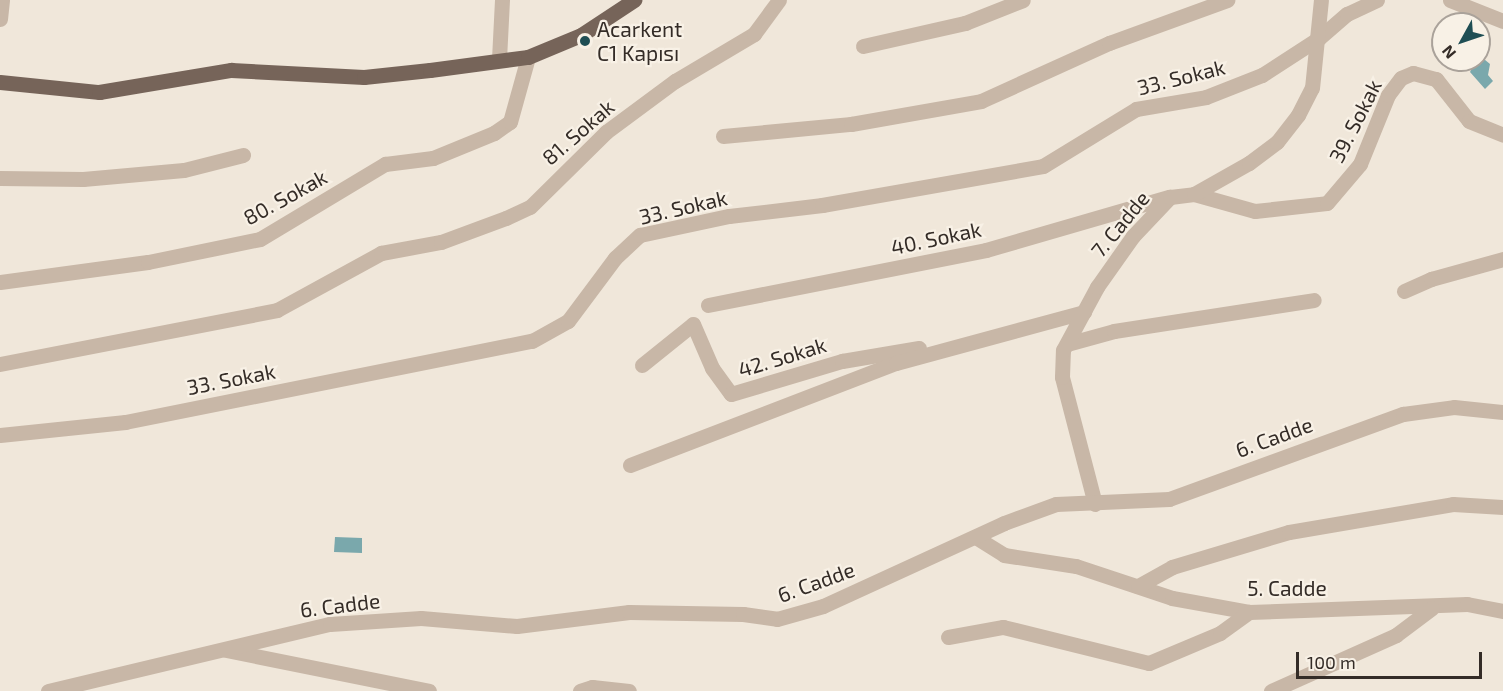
<!DOCTYPE html>
<meta charset="utf-8">
<style>
body{margin:0}
#map{position:relative;width:1503px;height:691px;overflow:hidden;background:#f0e7da;font-family:"Exo 2",sans-serif}
div>[style]{position:absolute}
[style*='--x']{left:calc(var(--x)*1px);top:calc(var(--y)*1px);width:calc(var(--w)*1px);rotate:calc(var(--a)*1deg)}
.water>*{inset:0;background:#7aa8ac}
.minor>*{height:15px;margin:-7.5px;padding:0 7.5px;transform-origin:7.5px;border-radius:7.5px;background:#c8b7a7}
.major>*{height:15px;margin:-7.5px;padding:0 7.5px;transform-origin:7.5px;border-radius:7.5px;background:#766459}
.dots>*{width:16px;height:16px;translate:-50% -50%;box-sizing:border-box;border:3px solid #f8f1e6;border-radius:50%}
span{translate:-50% -50%;white-space:nowrap;text-align:center;line-height:1.15;-webkit-text-stroke:4.5px #f8f1e6;paint-order:stroke}
.poi-label{font-size:21px;color:#342c27}
.left{translate:0 -50%;text-align:left}
.street-label{font-size:21px;color:#342c27}
.north{position:absolute;left:1431px;top:12px;width:60px;height:60px;box-sizing:border-box;background:#f8f1e6;border:2px solid #aaa29a;border-radius:50%;rotate:230deg;font-size:16px;font-weight:700;line-height:24px;text-align:center;color:#342c27}
.north::after{content:'';display:block;margin:auto;width:21px;height:27px;background:#1f4e54;clip-path:polygon(50% 0,100% 100%,50% 72%,0 100%)}
.scale{position:absolute;left:1296px;top:652px;width:186px;height:27px;box-sizing:border-box;border:3px solid #342c27;border-top:0;padding-left:8px;font-size:18px;line-height:21px;white-space:nowrap;color:#342c27;-webkit-text-stroke:4px #f8f1e6;paint-order:stroke}
</style>
<div id="map">
<div class="water">
<i style="clip-path:polygon(1479px 55px,1490px 64px,1488px 75px,1493px 81px,1485px 89px,1470px 72px)"></i>
<i style="clip-path:polygon(335px 537px,362px 538px,362px 553px,334px 552px)"></i>
</div>
<div class="minor">
<i style="--x:1450;--y:0;--w:57;--a:21.6"></i>
<i style="--x:0;--y:19;--w:19;--a:-84"></i>
<i style="--x:863;--y:46;--w:105;--a:-12.7"></i>
<i style="--x:965;--y:23;--w:62;--a:-21.6"></i>
<i style="--x:499;--y:59;--w:59;--a:-87.1"></i>
<i style="--x:723;--y:136;--w:129;--a:-5.4"></i>
<i style="--x:851;--y:124;--w:132;--a:-10"></i>
<i style="--x:981;--y:101;--w:141;--a:-24.4"></i>
<i style="--x:1109;--y:43;--w:126;--a:-20"></i>
<i style="--x:0;--y:178;--w:83;--a:0.7"></i>
<i style="--x:83;--y:179;--w:101;--a:-5.1"></i>
<i style="--x:184;--y:170;--w:61;--a:-14.3"></i>
<i style="--x:1194;--y:194;--w:63;--a:15.6"></i>
<i style="--x:1255;--y:211;--w:72;--a:-6.3"></i>
<i style="--x:1327;--y:203;--w:51;--a:-49.8"></i>
<i style="--x:1360;--y:164;--w:74;--a:-67.9"></i>
<i style="--x:1388;--y:95;--w:21;--a:-53"></i>
<i style="--x:1401;--y:78;--w:13;--a:-23"></i>
<i style="--x:1413;--y:73;--w:24;--a:15"></i>
<i style="--x:1436;--y:79;--w:53;--a:51.8"></i>
<i style="--x:1469;--y:121;--w:37;--a:22"></i>
<i style="--x:0;--y:282;--w:149;--a:-7.7"></i>
<i style="--x:148;--y:262;--w:114;--a:-11.6"></i>
<i style="--x:260;--y:239;--w:146;--a:-31"></i>
<i style="--x:385;--y:164;--w:48;--a:-7.1"></i>
<i style="--x:433;--y:158;--w:66;--a:-22.3"></i>
<i style="--x:494;--y:133;--w:19;--a:-35"></i>
<i style="--x:510;--y:122;--w:67;--a:-74.5"></i>
<i style="--x:1404;--y:291;--w:30;--a:-24"></i>
<i style="--x:1431;--y:279;--w:75;--a:-15.5"></i>
<i style="--x:708;--y:305;--w:283;--a:-11.2"></i>
<i style="--x:986;--y:250;--w:191;--a:-16.2"></i>
<i style="--x:1067;--y:344;--w:49;--a:-15.5"></i>
<i style="--x:1114;--y:331;--w:202;--a:-8.8"></i>
<i style="--x:0;--y:364;--w:282;--a:-11"></i>
<i style="--x:277;--y:310;--w:119;--a:-28.7"></i>
<i style="--x:381;--y:253;--w:61;--a:-10.4"></i>
<i style="--x:441;--y:242;--w:69;--a:-20.3"></i>
<i style="--x:506;--y:218;--w:26;--a:-25"></i>
<i style="--x:530;--y:207;--w:107;--a:-44.6"></i>
<i style="--x:606;--y:132;--w:86;--a:-36.5"></i>
<i style="--x:675;--y:81;--w:92;--a:-30.7"></i>
<i style="--x:754;--y:34;--w:42;--a:-53.7"></i>
<i style="--x:642;--y:365;--w:65;--a:-38.8"></i>
<i style="--x:693;--y:324;--w:48;--a:66.6"></i>
<i style="--x:712;--y:368;--w:32;--a:54"></i>
<i style="--x:731;--y:394;--w:116;--a:-16.6"></i>
<i style="--x:842;--y:361;--w:78;--a:-9.6"></i>
<i style="--x:0;--y:435;--w:126;--a:-5.9"></i>
<i style="--x:125;--y:422;--w:415;--a:-11.3"></i>
<i style="--x:532;--y:341;--w:41;--a:-29.1"></i>
<i style="--x:568;--y:321;--w:79;--a:-53.3"></i>
<i style="--x:615;--y:258;--w:34;--a:-43"></i>
<i style="--x:640;--y:235;--w:91;--a:-12.1"></i>
<i style="--x:729;--y:216;--w:94;--a:-6.7"></i>
<i style="--x:822;--y:205;--w:224;--a:-10"></i>
<i style="--x:1043;--y:166;--w:109;--a:-31.5"></i>
<i style="--x:1136;--y:109;--w:71;--a:-9.7"></i>
<i style="--x:1206;--y:97;--w:60;--a:-21.4"></i>
<i style="--x:1262;--y:75;--w:68;--a:-33"></i>
<i style="--x:1319;--y:38;--w:37;--a:-41"></i>
<i style="--x:1347;--y:14;--w:33;--a:-25"></i>
<i style="--x:630;--y:465;--w:285;--a:-21"></i>
<i style="--x:896;--y:363;--w:195;--a:-15.2"></i>
<i style="--x:1095;--y:504;--w:131;--a:-104.6"></i>
<i style="--x:1062;--y:377;--w:27;--a:-88"></i>
<i style="--x:1063;--y:350;--w:72;--a:-61.6"></i>
<i style="--x:1097;--y:287;--w:62;--a:-54.8"></i>
<i style="--x:1133;--y:236;--w:54;--a:-46.5"></i>
<i style="--x:1170;--y:197;--w:24;--a:-7"></i>
<i style="--x:1194;--y:194;--w:63;--a:-29.4"></i>
<i style="--x:1249;--y:163;--w:35;--a:-37"></i>
<i style="--x:1277;--y:142;--w:34;--a:-52"></i>
<i style="--x:1298;--y:115;--w:30;--a:-63"></i>
<i style="--x:1312;--y:88;--w:88;--a:-84.2"></i>
<i style="--x:977;--y:538;--w:32;--a:32"></i>
<i style="--x:1004;--y:555;--w:73;--a:8.7"></i>
<i style="--x:1076;--y:566;--w:101;--a:18.4"></i>
<i style="--x:1172;--y:598;--w:78;--a:10.3"></i>
<i style="--x:1249;--y:612;--w:218;--a:-2.1"></i>
<i style="--x:1467;--y:604;--w:37;--a:11"></i>
<i style="--x:1138;--y:586;--w:39;--a:-29"></i>
<i style="--x:1172;--y:567;--w:122;--a:-16.7"></i>
<i style="--x:1289;--y:532;--w:166;--a:-9.7"></i>
<i style="--x:1453;--y:504;--w:50;--a:3.4"></i>
<i style="--x:948;--y:637;--w:56;--a:-10.3"></i>
<i style="--x:1003;--y:627;--w:150;--a:13.9"></i>
<i style="--x:1149;--y:663;--w:77;--a:-22.9"></i>
<i style="--x:1220;--y:633;--w:36;--a:-36"></i>
<i style="--x:226;--y:650;--w:207;--a:11.4"></i>
<i style="--x:48;--y:691;--w:290;--a:-13.4"></i>
<i style="--x:330;--y:624;--w:91;--a:-3.8"></i>
<i style="--x:421;--y:618;--w:96;--a:4.8"></i>
<i style="--x:517;--y:626;--w:113;--a:-7.1"></i>
<i style="--x:629;--y:612;--w:114;--a:1"></i>
<i style="--x:743;--y:614;--w:34;--a:8"></i>
<i style="--x:777;--y:619;--w:48;--a:-15.8"></i>
<i style="--x:823;--y:606;--w:199;--a:-24.6"></i>
<i style="--x:1004;--y:523;--w:55;--a:-20.1"></i>
<i style="--x:1056;--y:504;--w:113;--a:-2.5"></i>
<i style="--x:1169;--y:499;--w:249;--a:-20"></i>
<i style="--x:1403;--y:414;--w:51;--a:-7.8"></i>
<i style="--x:1454;--y:407;--w:49;--a:5.8"></i>
<i style="--x:580;--y:691;--w:13;--a:-18"></i>
<i style="--x:592;--y:687;--w:37;--a:6"></i>
<i style="--x:1271;--y:691;--w:137;--a:-24.1"></i>
<i style="--x:1396;--y:635;--w:45;--a:-36.9"></i>
</div>
<div class="major">
<i style="--x:0;--y:82;--w:100;--a:5.8"></i>
<i style="--x:99;--y:92;--w:134;--a:-9.5"></i>
<i style="--x:231;--y:70;--w:133;--a:3"></i>
<i style="--x:364;--y:77;--w:66;--a:-6.1"></i>
<i style="--x:430;--y:70;--w:99;--a:-7.6"></i>
<i style="--x:528;--y:57;--w:57;--a:-22.5"></i>
<i style="--x:581;--y:35;--w:64;--a:-33.4"></i>
</div>
<div class="dots">
<i style="left:585px;top:41px;background:#1f4e54"></i>
</div>
<div class="poi-label">
<span class="left" style="left:597px;top:41px">Acarkent<br>C1 Kapısı</span>
</div>
<div class="street-label">
<span style="left:1181px;top:77px;rotate:-14deg">33. Sokak</span>
<span style="left:1355px;top:121px;rotate:-63deg">39. Sokak</span>
<span style="left:578px;top:132px;rotate:-41deg">81. Sokak</span>
<span style="left:285px;top:197px;rotate:-29deg">80. Sokak</span>
<span style="left:683px;top:207px;rotate:-13deg">33. Sokak</span>
<span style="left:1120px;top:224px;rotate:-51deg">7. Cadde</span>
<span style="left:936px;top:238px;rotate:-12deg">40. Sokak</span>
<span style="left:782px;top:357px;rotate:-17deg">42. Sokak</span>
<span style="left:231px;top:379px;rotate:-11deg">33. Sokak</span>
<span style="left:1274px;top:437px;rotate:-20deg">6. Cadde</span>
<span style="left:816px;top:582px;rotate:-20deg">6. Cadde</span>
<span style="left:1287px;top:588px">5. Cadde</span>
<span style="left:340px;top:605px;rotate:-7deg">6. Cadde</span>
</div>
<div class="north">N</div>
<div class="scale">100 m</div>
</div>
